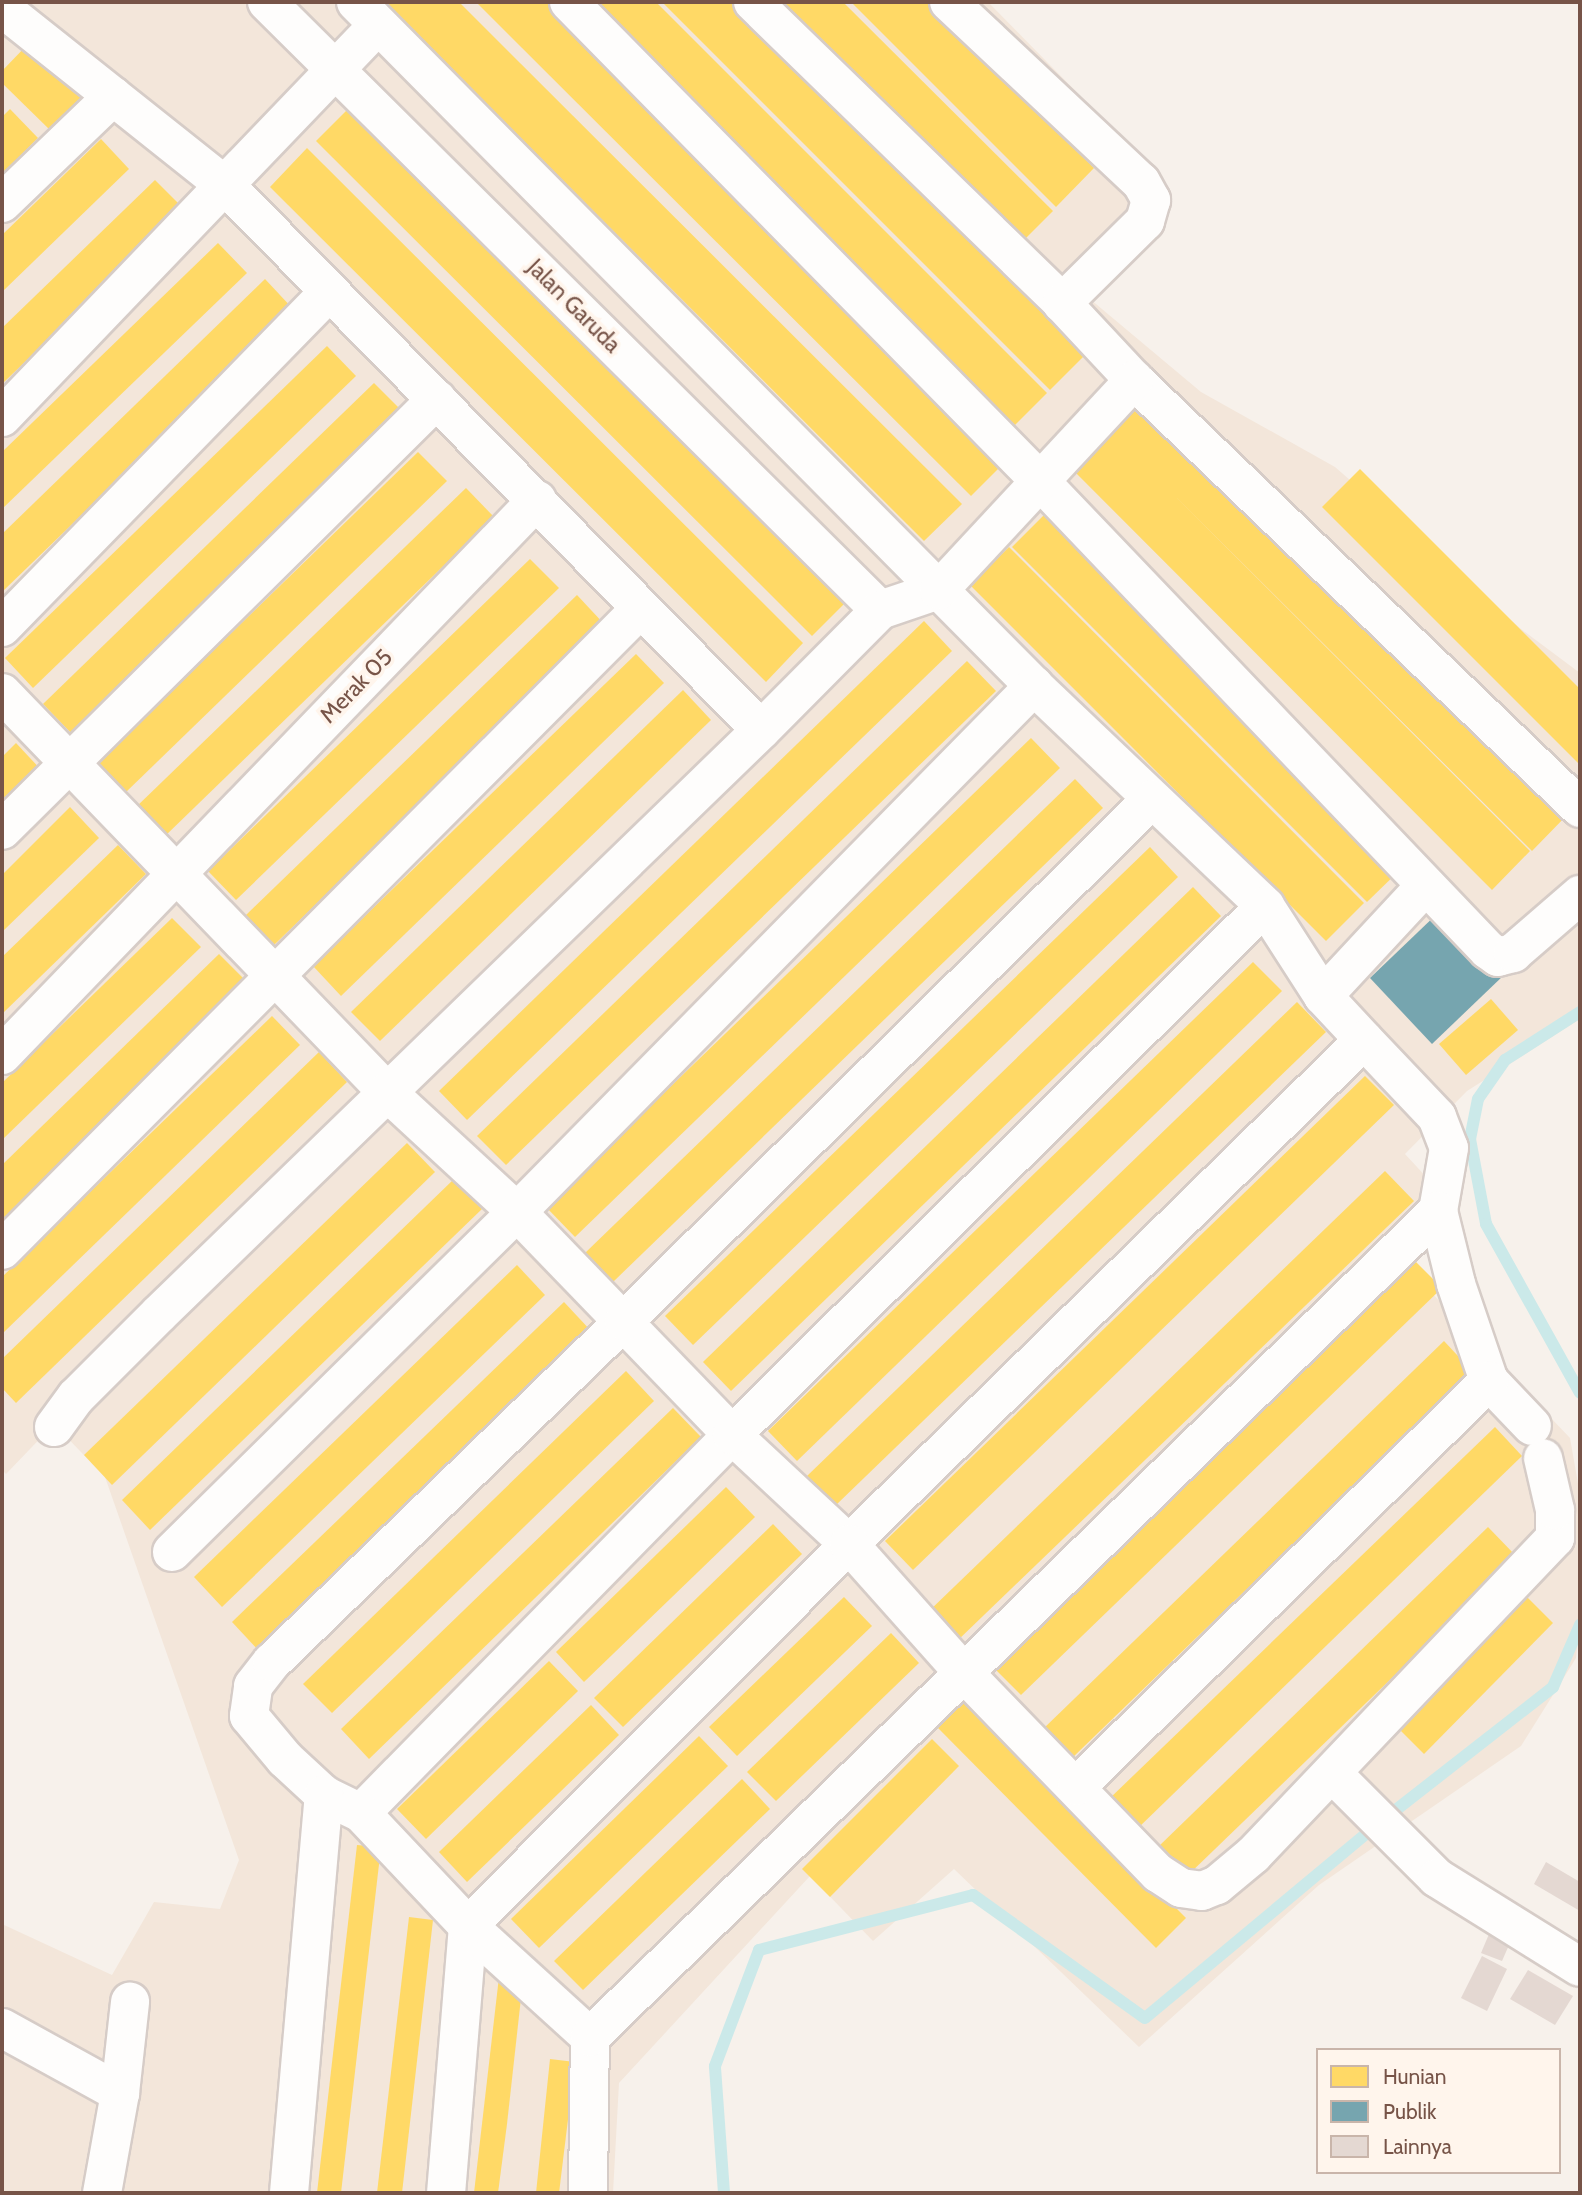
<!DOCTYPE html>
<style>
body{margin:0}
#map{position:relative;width:1582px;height:2195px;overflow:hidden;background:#f7f1eb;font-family:Cabin,sans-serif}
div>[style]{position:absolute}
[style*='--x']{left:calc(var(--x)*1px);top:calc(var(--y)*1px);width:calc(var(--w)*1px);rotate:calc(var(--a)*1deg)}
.residential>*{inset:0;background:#f3e6da}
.homes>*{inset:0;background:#ffd966}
.public>*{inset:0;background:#76a5af}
.stream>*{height:12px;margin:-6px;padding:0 6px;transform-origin:6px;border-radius:6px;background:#cbe9e9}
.building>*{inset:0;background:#e4d8d2}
.roads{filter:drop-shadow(2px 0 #d6ccc7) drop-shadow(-2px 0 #d6ccc7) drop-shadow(0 2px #d6ccc7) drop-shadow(0 -2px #d6ccc7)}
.street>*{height:38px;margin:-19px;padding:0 19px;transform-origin:19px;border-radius:19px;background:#fefdfc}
span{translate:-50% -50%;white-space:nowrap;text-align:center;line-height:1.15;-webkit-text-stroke:7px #fff5ec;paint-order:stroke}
.street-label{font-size:23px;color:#775448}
.frame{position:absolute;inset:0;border:4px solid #775448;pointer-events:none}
.legend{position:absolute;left:1316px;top:2048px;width:245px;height:126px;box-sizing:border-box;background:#fff5ec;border:2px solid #c9b5aa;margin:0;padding:9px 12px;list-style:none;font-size:21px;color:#775448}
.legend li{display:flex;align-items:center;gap:14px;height:35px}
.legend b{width:35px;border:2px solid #c9b5aa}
</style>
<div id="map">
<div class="residential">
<i style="clip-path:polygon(2px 2px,988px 2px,1166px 183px,1090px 299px,1201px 392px,1335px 467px,1521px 629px,1580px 673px,1580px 1019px,1467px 1091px,1405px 1154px,1454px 1207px,1409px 1269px,1570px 1438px,1580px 1495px,1580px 1622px,1576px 1658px,1521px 1746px,1319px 1885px,1139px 2047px,954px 1869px,873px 1941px,810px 1876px,619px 2083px,613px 2193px,2px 2193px,2px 1924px,112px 1975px,154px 1902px,220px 1909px,239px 1860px,105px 1477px,54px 1424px,6px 1474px,2px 1470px)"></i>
</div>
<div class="homes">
<i style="clip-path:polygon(384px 2px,459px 2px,962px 504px,924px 541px)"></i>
<i style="clip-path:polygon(476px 2px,552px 2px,1009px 458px,971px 496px)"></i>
<i style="clip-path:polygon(580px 2px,656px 2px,1047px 393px,1010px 430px)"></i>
<i style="clip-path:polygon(662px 2px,738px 2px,1088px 352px,1050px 390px)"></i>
<i style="clip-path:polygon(767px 2px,843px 2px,1053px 211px,1015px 249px)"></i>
<i style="clip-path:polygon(851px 2px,927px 2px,1094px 168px,1056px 207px)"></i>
<i style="clip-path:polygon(27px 45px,82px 98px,51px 131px,2px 83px,2px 71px)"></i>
<i style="clip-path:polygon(354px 103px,850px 598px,812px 636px,316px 141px)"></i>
<i style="clip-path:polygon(10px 109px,38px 138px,2px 174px,2px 117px)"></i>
<i style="clip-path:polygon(101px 139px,129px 169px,2px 292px,2px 235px)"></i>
<i style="clip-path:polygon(307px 148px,803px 643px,766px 682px,270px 187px)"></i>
<i style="clip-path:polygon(155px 180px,184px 209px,2px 384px,2px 328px)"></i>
<i style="clip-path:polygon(218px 243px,247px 273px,2px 509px,2px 452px)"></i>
<i style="clip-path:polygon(265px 279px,294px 310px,2px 592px,2px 534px)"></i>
<i style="clip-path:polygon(327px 346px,356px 376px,33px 688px,5px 658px)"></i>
<i style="clip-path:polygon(374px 383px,403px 412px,71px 733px,43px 704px)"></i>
<i style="clip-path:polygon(1142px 388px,1569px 813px,1532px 851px,1176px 497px,1530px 851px,1492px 890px,1063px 460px)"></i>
<i style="clip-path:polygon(418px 452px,447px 481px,124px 794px,96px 764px)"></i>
<i style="clip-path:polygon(1360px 469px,1580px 689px,1580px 765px,1322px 507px)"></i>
<i style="clip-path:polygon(466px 488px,494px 517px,162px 839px,134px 809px)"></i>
<i style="clip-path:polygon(1050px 509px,1406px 864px,1367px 902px,1012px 547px)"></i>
<i style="clip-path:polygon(1009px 547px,1364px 903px,1326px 941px,970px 585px)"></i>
<i style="clip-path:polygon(530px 559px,559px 588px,236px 900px,208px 871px)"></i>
<i style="clip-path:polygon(577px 595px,605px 625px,274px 945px,245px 916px)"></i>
<i style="clip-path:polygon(924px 621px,952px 651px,467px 1120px,439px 1091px)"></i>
<i style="clip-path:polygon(636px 654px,664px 683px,341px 996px,313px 966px)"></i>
<i style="clip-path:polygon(967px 661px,996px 691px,506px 1165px,477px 1136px)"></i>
<i style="clip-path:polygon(683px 690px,711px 720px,380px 1041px,351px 1012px)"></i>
<i style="clip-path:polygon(1031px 738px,1060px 768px,575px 1237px,546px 1207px)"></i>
<i style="clip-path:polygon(16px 743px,44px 773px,2px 814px,2px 757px)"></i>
<i style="clip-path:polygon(1075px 779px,1103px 808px,613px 1282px,585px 1253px)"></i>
<i style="clip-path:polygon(70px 807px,99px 838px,2px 932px,2px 875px)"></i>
<i style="clip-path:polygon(118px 845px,146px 874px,2px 1014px,2px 957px)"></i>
<i style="clip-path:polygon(1150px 847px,1178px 877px,693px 1345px,665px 1316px)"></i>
<i style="clip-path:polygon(1193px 887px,1221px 916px,731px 1391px,703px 1362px)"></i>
<i style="clip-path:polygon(172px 918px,201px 947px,2px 1140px,2px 1083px)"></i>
<i style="clip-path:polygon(219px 954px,248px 983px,2px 1222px,2px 1165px)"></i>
<i style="clip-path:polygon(1253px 962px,1282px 991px,797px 1461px,768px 1431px)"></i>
<i style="clip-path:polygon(1491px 999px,1518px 1030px,1466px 1075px,1439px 1044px)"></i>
<i style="clip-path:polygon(1297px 1002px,1326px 1032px,835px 1506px,807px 1476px)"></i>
<i style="clip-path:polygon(272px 1016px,300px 1045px,2px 1334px,2px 1277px)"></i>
<i style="clip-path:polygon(319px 1052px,347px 1082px,16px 1403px,2px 1388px,2px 1359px)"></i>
<i style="clip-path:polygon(1365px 1076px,1394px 1105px,913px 1570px,885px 1541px)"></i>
<i style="clip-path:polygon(407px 1143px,435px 1172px,112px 1485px,84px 1455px)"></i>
<i style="clip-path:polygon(1385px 1171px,1414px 1201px,956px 1642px,927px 1613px)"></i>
<i style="clip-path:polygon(454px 1179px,482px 1209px,150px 1530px,122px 1500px)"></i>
<i style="clip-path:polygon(1413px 1259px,1442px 1288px,1021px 1695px,992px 1666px)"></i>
<i style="clip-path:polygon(517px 1265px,545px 1295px,222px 1607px,194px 1577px)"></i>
<i style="clip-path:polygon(564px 1302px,592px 1332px,260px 1652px,232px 1622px)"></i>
<i style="clip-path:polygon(1444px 1341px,1472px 1371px,1070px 1760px,1042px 1730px)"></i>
<i style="clip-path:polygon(626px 1371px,654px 1401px,332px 1713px,303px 1684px)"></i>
<i style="clip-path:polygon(673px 1408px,701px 1437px,369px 1759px,341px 1729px)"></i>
<i style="clip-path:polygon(1495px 1427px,1522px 1456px,1136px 1830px,1108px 1800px)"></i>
<i style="clip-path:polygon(726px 1487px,755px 1517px,584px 1682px,556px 1652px)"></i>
<i style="clip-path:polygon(773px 1524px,802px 1554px,623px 1727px,594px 1698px)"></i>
<i style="clip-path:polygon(1488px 1527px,1517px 1557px,1185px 1878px,1157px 1848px)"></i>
<i style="clip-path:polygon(1522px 1592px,1553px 1623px,1424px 1754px,1393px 1723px)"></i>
<i style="clip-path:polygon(844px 1597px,872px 1626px,737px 1756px,709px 1727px)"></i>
<i style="clip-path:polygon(891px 1633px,919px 1663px,776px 1801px,747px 1772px)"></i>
<i style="clip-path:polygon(549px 1661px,578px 1691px,426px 1839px,397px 1809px)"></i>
<i style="clip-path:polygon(967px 1698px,1186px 1918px,1156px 1948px,938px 1728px)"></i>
<i style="clip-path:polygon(591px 1705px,619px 1735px,467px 1882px,439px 1852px)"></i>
<i style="clip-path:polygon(699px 1736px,728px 1766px,539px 1948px,511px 1919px)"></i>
<i style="clip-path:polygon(932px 1739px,959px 1766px,830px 1897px,802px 1869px)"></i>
<i style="clip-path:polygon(742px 1779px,770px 1809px,583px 1990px,554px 1961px)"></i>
<i style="clip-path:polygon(357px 1845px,381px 1847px,341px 2193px,317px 2193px)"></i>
<i style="clip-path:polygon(409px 1917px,433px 1920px,402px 2193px,377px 2193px)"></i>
<i style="clip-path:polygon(499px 1977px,523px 1980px,507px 2124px,498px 2193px,474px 2193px)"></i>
<i style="clip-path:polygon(550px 2059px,575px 2062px,559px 2193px,536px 2193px)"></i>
</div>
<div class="public">
<i style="clip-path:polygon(1441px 910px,1504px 975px,1432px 1044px,1370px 978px)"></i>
</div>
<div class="stream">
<i style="--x:1580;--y:1012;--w:89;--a:147.4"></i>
<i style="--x:1505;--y:1060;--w:47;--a:124.7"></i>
<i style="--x:1478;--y:1099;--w:41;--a:101.3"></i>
<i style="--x:1470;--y:1139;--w:86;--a:79.3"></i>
<i style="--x:1486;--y:1224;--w:193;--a:60.9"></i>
<i style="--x:724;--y:2193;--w:127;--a:-94.1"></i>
<i style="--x:715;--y:2066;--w:124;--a:-69.2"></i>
<i style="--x:759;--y:1950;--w:221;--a:-14.4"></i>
<i style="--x:973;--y:1895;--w:211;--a:35.6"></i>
<i style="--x:1145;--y:2018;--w:298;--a:-39.8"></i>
<i style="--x:1374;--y:1827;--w:227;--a:-38"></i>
<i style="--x:1553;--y:1687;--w:68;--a:-66.5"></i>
</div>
<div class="building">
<i style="clip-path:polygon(1546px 1862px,1580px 1882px,1580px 1911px,1534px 1884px)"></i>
<i style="clip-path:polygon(1492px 1927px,1513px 1936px,1502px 1961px,1481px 1953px)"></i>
<i style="clip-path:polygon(1482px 1956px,1507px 1969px,1487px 2011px,1461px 1998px)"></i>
<i style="clip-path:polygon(1528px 1970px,1573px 1996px,1555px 2025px,1510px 1999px)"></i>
</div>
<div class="roads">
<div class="street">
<i style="--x:267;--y:2;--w:863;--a:44.77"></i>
<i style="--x:356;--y:2;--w:963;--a:45.25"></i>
<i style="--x:1034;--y:686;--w:319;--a:43.6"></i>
<i style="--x:1265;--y:906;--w:107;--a:57.2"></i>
<i style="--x:1323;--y:996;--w:60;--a:47"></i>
<i style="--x:1364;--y:1040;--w:721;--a:135.62"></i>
<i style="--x:849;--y:1544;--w:540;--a:134.92"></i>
<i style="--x:468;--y:1926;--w:268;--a:94.7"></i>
<i style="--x:569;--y:2;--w:673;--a:45.48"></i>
<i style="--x:1041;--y:482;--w:647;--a:46.31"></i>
<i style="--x:1488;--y:950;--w:12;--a:35"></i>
<i style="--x:1498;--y:957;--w:16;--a:-15"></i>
<i style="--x:1513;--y:953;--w:89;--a:-40.9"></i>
<i style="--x:753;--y:2;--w:431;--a:44.2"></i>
<i style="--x:1062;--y:303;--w:105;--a:46.9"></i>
<i style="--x:1134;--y:380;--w:618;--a:43.82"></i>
<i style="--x:949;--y:2;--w:263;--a:43.2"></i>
<i style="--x:1141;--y:182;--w:21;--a:61"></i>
<i style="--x:1151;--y:200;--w:22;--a:106"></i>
<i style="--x:1145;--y:221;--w:117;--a:135.3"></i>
<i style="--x:2;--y:8;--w:286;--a:38.5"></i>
<i style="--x:226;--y:186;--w:763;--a:45.48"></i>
<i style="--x:2;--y:203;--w:154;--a:-43.9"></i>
<i style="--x:2;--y:417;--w:543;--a:-46.19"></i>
<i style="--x:2;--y:627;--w:467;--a:-45.7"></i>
<i style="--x:2;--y:693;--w:554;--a:46.02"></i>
<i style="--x:387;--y:1092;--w:177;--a:42.7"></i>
<i style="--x:517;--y:1212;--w:310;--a:46"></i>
<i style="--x:732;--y:1435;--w:160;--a:43"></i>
<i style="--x:849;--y:1544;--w:173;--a:48.3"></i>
<i style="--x:964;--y:1673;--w:279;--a:45.9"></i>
<i style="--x:1158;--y:1873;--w:27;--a:33"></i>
<i style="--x:1181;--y:1888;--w:21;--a:8"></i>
<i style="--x:1202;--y:1891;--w:16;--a:-22"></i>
<i style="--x:1217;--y:1885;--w:47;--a:-39.8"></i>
<i style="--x:1253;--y:1855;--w:438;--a:-46.4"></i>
<i style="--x:1555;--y:1538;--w:28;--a:-90"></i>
<i style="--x:1555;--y:1510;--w:53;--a:-103"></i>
<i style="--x:2;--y:830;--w:612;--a:-44.74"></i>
<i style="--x:1323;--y:996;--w:151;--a:-47.1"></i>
<i style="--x:1364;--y:1040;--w:106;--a:46.5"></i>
<i style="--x:1437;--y:1117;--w:33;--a:69"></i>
<i style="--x:1449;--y:1148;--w:64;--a:99.9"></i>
<i style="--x:1438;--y:1211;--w:75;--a:76.1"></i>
<i style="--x:1456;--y:1284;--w:102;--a:71.2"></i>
<i style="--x:1489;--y:1381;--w:62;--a:46.3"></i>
<i style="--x:2;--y:1055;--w:771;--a:-46.05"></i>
<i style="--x:2;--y:1250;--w:904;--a:-45.13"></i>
<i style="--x:54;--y:1427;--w:37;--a:-54"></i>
<i style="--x:76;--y:1397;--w:117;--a:-45"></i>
<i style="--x:159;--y:1314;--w:839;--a:-44.13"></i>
<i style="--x:761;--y:730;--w:169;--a:-45.2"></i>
<i style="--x:880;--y:610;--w:62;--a:-18.7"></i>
<i style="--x:939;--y:590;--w:287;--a:-47.1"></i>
<i style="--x:172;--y:1552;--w:484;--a:-44.6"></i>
<i style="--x:517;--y:1212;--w:738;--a:-45.49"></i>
<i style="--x:1332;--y:1773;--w:148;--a:45"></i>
<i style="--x:1437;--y:1878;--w:168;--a:31.9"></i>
<i style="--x:1077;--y:1786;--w:578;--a:-44.51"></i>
<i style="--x:361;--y:1813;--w:530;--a:-45.54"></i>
<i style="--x:732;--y:1435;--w:751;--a:-44.78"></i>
<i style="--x:2;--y:2028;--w:135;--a:28.8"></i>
<i style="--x:590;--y:2037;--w:165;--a:-137.7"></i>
<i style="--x:468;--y:1926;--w:156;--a:-133.4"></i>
<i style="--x:361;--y:1813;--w:41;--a:-154.1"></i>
<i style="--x:324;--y:1795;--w:53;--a:-137.3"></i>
<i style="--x:285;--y:1759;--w:56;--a:-129.9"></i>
<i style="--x:249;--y:1716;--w:30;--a:-82"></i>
<i style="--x:253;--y:1686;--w:31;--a:-52"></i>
<i style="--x:272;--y:1662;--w:490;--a:-44.1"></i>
<i style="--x:624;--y:1321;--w:742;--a:-44.67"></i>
<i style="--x:102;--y:2193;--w:102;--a:-79.8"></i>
<i style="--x:120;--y:2093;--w:92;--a:-83.7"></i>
<i style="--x:289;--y:2193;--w:400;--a:-85"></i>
<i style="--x:588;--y:2193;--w:156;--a:-89.3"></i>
<i style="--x:590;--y:2037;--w:1184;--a:-44.25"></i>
</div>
</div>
<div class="street-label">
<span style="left:574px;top:306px;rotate:45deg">Jalan Garuda</span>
<span style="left:356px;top:686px;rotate:-46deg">Merak 05</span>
</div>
<div class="frame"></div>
<ul class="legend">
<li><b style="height:19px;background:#ffd966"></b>Hunian</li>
<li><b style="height:19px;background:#76a5af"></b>Publik</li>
<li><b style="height:19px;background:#e4d8d2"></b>Lainnya</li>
</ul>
</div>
